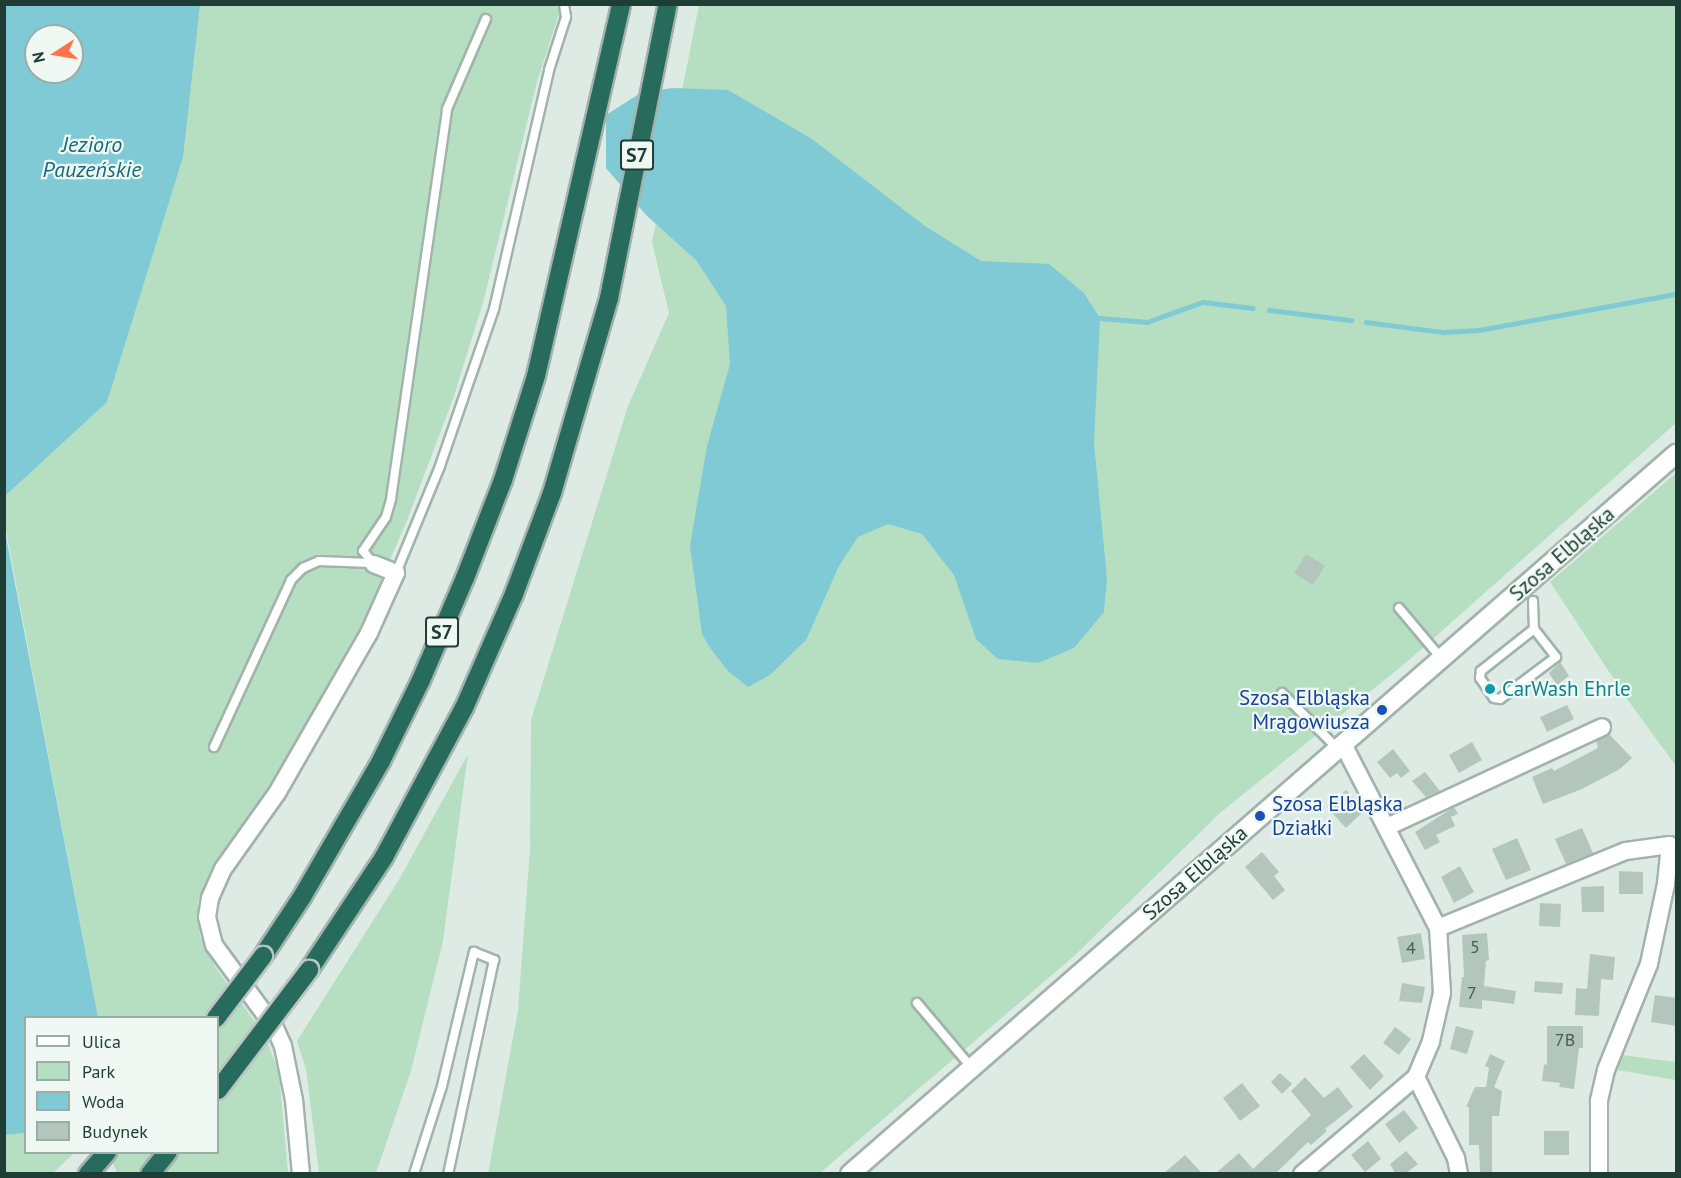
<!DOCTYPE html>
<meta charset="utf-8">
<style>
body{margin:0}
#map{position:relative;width:1681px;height:1178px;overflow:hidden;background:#deebe5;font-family:"PT Sans",sans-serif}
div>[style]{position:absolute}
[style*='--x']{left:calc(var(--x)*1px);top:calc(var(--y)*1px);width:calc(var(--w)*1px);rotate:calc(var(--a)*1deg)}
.green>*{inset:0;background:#b5dfc0}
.water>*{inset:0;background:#80cad6}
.stream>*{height:4.5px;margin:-2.25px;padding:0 2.25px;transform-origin:2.25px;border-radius:2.25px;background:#80cad6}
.building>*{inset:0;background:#b3c6be}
.roads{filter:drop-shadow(2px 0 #a1b3ac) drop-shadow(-2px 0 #a1b3ac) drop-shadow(0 2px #a1b3ac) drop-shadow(0 -2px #a1b3ac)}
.service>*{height:8px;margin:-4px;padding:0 4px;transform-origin:4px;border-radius:4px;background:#fff}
.minor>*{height:16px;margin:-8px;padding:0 8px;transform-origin:8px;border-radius:8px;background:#fff}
.secondary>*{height:18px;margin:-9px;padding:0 9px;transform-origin:9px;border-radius:9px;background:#fff}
.motorway>*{height:18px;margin:-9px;padding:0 9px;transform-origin:9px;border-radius:9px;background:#276b5d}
.bridges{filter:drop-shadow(2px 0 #bcc5c2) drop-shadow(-2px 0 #bcc5c2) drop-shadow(0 2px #bcc5c2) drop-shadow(0 -2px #bcc5c2)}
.motorway-bridge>*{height:18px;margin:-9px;padding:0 9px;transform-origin:9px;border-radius:9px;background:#276b5d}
.dots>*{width:16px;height:16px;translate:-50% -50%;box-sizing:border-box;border:3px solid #eff8f3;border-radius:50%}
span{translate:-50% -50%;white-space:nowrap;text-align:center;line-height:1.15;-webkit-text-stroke:4.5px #eff8f3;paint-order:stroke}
.number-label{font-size:18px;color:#435f56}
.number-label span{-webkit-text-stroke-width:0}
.shield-label span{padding:2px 4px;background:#eff8f3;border:2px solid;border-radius:4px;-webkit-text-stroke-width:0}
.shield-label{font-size:20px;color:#1e3d34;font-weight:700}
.street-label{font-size:21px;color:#1e3d34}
.culture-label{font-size:21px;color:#0d838f}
.left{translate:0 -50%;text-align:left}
.transit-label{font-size:21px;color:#164399}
.right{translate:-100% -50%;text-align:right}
.water-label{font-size:22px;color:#136c7d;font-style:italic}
.frame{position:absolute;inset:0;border:6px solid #1e3d34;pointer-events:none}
.legend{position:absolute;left:24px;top:1016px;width:195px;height:138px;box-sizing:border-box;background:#eff8f3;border:2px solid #9bada7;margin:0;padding:8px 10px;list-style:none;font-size:18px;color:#1e3d34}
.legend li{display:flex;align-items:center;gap:12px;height:30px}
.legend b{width:30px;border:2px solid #9bada7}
.north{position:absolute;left:24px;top:24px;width:60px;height:60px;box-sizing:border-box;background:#eff8f3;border:2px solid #9bada7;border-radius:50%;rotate:258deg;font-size:16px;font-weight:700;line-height:24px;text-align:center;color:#1e3d34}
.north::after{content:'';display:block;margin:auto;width:21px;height:27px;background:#ff7449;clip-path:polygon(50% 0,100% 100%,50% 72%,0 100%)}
</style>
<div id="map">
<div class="green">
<i style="clip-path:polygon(200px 5px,562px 5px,537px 82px,483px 303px,453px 399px,406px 523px,359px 631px,316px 713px,198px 901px,200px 936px,216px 968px,265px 1036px,279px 1073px,288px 1173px,117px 1173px,109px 1153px,218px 1152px,218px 1018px,98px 1017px,5px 526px,4px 496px,107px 401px)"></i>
<i style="clip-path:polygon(699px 5px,1676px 5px,1676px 423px,1408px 661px,1220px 813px,1073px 957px,820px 1173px,488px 1174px,518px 1010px,530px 849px,531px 720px,628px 406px,669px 313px,652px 242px)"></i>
<i style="clip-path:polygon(1676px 473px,1676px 766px,1627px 699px,1550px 582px)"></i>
<i style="clip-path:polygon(468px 754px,443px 941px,411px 1071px,376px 1173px,319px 1173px,306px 1069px,297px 1041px,400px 878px)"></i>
<i style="clip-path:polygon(1622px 1055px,1676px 1062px,1676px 1080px,1617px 1070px)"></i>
<i style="clip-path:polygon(25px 1133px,26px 1152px,74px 1153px,53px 1173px,5px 1173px,4px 1135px)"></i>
</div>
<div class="water">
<i style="clip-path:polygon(evenodd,5px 4px,200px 5px,183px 157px,107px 402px,5px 496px,5px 4px,36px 36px,72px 36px,72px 72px,36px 72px,36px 36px)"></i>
<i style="clip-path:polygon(673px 88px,728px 90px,812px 139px,925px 226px,981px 261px,1049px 264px,1084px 293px,1100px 318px,1094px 443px,1107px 579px,1104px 612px,1074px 648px,1038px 663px,998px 659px,976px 639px,954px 575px,922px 534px,888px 524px,858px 537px,839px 566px,806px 640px,770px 675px,748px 687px,727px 670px,710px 648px,702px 634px,690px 546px,707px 446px,730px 364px,726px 306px,696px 260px,646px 215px,606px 168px,606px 115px,642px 92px)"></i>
<i style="clip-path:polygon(4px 526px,98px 1017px,26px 1018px,25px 1133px,5px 1135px)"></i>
</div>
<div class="stream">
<i style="--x:1269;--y:310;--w:83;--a:7"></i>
<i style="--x:1100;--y:318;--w:47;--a:4.9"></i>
<i style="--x:1147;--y:322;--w:59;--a:-19.7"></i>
<i style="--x:1203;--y:302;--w:50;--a:6.8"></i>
<i style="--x:1366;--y:322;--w:78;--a:7.4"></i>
<i style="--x:1443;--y:332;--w:36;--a:-3"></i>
<i style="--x:1479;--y:330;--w:200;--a:-10.4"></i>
</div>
<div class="building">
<i style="clip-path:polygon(1306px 554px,1325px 566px,1313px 585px,1294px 573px)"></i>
<i style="clip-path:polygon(1560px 662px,1569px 676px,1557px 685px,1549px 673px)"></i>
<i style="clip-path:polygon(1567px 705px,1574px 719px,1547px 732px,1540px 717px)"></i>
<i style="clip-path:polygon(1609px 734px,1632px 758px,1620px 769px,1582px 789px,1543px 804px,1532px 777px,1552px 768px,1554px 771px,1598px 748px,1596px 741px)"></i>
<i style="clip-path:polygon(1472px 742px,1482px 760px,1459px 773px,1449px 755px)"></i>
<i style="clip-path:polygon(1393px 749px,1410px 771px,1401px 778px,1397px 773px,1390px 778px,1377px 762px)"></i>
<i style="clip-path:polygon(1425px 772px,1440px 791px,1426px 797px,1412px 781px)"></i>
<i style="clip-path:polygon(1346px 790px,1364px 811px,1346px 828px,1327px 807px)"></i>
<i style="clip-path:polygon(1454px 807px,1458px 814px,1451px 817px,1455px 826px,1436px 835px,1440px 842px,1425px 850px,1415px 832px)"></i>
<i style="clip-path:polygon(1582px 828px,1593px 853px,1566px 864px,1555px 839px)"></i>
<i style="clip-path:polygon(1517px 838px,1531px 870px,1506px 880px,1492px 849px)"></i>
<i style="clip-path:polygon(1262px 852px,1279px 872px,1274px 876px,1285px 890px,1273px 900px,1245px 867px)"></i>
<i style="clip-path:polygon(1460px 866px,1474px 892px,1454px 903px,1441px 877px)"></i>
<i style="clip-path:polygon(1619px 871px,1643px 872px,1643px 894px,1619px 894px)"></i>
<i style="clip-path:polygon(1604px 886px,1604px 912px,1582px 912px,1581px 887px)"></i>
<i style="clip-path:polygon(1540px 903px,1561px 904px,1560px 927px,1539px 926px)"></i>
<i style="clip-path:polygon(1421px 933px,1425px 959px,1402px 963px,1397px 937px)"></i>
<i style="clip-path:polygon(1487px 933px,1489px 960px,1486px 961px,1484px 986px,1516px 991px,1514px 1004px,1482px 1000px,1482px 1009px,1459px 1007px,1462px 977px,1464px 977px,1462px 935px)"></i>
<i style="clip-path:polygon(1590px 954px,1615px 957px,1613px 980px,1601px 979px,1599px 1016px,1575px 1015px,1576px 988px,1587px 989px)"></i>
<i style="clip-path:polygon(1535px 981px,1563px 983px,1562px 994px,1534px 992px)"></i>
<i style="clip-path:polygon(1402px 983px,1425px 987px,1422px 1003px,1399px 1001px)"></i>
<i style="clip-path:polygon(1655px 995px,1677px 998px,1677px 1026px,1651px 1022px)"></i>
<i style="clip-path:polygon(1456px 1026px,1474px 1031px,1467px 1054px,1450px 1049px)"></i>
<i style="clip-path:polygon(1547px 1026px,1583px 1026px,1583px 1048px,1579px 1048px,1574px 1089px,1559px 1087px,1560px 1083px,1542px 1081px,1544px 1064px,1547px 1065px)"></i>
<i style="clip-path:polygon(1395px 1027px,1411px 1039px,1399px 1055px,1383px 1043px)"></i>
<i style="clip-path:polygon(1364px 1054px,1384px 1076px,1370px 1090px,1350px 1067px)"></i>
<i style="clip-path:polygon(1490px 1054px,1505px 1061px,1494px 1087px,1502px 1091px,1499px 1116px,1492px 1116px,1492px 1173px,1480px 1173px,1479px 1145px,1469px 1145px,1469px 1107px,1466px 1107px,1475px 1087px,1486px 1087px,1489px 1068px,1485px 1066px)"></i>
<i style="clip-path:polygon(1280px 1073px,1292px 1084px,1282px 1094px,1271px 1082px)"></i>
<i style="clip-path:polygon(1305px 1077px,1324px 1098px,1338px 1087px,1353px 1107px,1325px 1129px,1327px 1131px,1311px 1145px,1308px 1142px,1276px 1173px,1216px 1173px,1239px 1153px,1253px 1169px,1311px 1115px,1291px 1091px)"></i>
<i style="clip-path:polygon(1242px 1083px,1260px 1106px,1240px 1121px,1223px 1098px)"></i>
<i style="clip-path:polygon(1404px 1110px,1418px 1128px,1399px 1143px,1385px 1124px)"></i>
<i style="clip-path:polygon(1544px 1131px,1569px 1131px,1569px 1155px,1544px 1155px)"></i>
<i style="clip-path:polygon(1368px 1141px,1381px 1159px,1365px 1172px,1351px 1155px)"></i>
<i style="clip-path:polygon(1406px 1151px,1418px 1164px,1406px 1173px,1395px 1173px,1390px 1164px)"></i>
<i style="clip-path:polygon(1185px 1155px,1202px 1173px,1164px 1173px)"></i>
</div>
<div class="roads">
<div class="service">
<i style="--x:374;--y:564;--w:17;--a:-130"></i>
<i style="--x:363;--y:551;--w:41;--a:-55.9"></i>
<i style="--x:386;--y:517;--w:19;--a:-74"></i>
<i style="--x:391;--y:499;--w:394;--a:-81.8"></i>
<i style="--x:447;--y:109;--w:98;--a:-66.6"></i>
<i style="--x:396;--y:573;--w:116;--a:-67.6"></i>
<i style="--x:440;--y:466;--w:166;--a:-71"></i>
<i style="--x:494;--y:309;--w:245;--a:-77"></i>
<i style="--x:549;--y:70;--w:56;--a:-72.2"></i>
<i style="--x:566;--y:17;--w:13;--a:-99"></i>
<i style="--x:1533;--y:601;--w:28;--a:88"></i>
<i style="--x:1534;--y:629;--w:68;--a:141.6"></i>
<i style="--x:1481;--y:671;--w:7;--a:98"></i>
<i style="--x:1480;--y:678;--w:24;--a:55"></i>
<i style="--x:1494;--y:698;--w:6;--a:9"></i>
<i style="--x:1500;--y:699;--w:70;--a:-36.9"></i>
<i style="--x:1556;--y:657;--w:36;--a:-128"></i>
<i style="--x:1399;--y:608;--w:65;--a:50"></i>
<i style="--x:1282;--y:693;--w:79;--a:45"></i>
<i style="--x:214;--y:747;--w:184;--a:-65.2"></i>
<i style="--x:291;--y:580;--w:17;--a:-45"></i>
<i style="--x:303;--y:568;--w:17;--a:-24"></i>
<i style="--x:319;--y:561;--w:52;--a:2.2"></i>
<i style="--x:917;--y:1003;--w:85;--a:49.8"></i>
<i style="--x:414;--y:1174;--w:92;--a:-72.3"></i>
<i style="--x:442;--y:1086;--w:138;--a:-76.6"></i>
<i style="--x:474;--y:952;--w:22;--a:22"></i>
<i style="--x:494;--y:960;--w:219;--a:102.1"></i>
</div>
<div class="minor">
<i style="--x:1387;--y:827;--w:237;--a:-24.9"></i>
<i style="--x:1438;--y:928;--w:203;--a:-22.3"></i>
<i style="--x:1626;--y:851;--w:44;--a:-7.8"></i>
<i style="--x:1670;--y:845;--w:39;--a:96"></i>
<i style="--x:1666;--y:884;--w:82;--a:102"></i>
<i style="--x:1649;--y:964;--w:114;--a:112.1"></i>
<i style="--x:1606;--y:1070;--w:32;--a:103"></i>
<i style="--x:1599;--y:1101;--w:73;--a:90"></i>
<i style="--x:1416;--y:1077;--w:90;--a:63.7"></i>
<i style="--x:1456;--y:1158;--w:16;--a:79"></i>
<i style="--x:301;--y:1174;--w:74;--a:-95.4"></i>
<i style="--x:294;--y:1100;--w:55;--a:-101.5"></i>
<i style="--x:283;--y:1046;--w:20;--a:-114"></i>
<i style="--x:275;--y:1028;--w:103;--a:-126.3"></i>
<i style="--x:214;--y:945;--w:29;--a:-104"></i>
<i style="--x:207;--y:917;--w:19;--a:-81"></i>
<i style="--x:210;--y:898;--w:32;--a:-66"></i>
<i style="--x:223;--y:869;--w:93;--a:-54.6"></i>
<i style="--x:277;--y:793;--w:185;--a:-60.1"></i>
<i style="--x:369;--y:633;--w:66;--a:-65.8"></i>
<i style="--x:396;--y:573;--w:24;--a:-158"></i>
<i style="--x:1302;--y:1174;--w:150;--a:-40.4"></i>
<i style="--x:1416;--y:1077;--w:39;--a:-67"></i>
<i style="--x:1431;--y:1041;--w:49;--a:-77.1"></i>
<i style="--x:1442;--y:993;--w:65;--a:-93.5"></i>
<i style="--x:1438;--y:928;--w:207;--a:-117.3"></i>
</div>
<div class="secondary">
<i style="--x:850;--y:1174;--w:1096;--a:-41.08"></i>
</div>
<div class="motorway">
<i style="--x:263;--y:956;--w:71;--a:-56.5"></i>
<i style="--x:302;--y:897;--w:157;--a:-59.8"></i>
<i style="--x:381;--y:761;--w:90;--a:-63.7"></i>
<i style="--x:421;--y:680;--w:111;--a:-66.7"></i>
<i style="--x:465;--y:578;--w:105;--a:-68.8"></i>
<i style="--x:503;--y:480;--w:109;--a:-72.4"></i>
<i style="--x:536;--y:376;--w:382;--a:-77.1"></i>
<i style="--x:309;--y:970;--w:136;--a:-56.4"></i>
<i style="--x:384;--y:857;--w:169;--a:-61.8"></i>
<i style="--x:464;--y:708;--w:124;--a:-66.3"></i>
<i style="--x:514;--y:594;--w:108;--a:-69.4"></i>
<i style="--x:552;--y:493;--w:203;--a:-73.7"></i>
<i style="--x:609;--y:298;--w:300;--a:-78.7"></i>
<i style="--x:88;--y:1174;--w:29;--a:-49"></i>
<i style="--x:150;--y:1174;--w:28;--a:-51"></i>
</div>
</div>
<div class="bridges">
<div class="motorway-bridge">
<i style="--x:216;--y:1018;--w:78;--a:-52.8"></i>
<i style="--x:218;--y:1090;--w:151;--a:-52.8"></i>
</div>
</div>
<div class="dots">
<i style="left:1490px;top:689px;background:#0f9aa8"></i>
<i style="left:1382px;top:710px;background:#1a4fb4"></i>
<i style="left:1260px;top:816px;background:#1a4fb4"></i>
</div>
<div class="number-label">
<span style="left:1475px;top:947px">5</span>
<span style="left:1411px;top:948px">4</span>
<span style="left:1472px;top:993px">7</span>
<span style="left:1565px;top:1040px">7B</span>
</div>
<div class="shield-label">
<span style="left:637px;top:155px">S7</span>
<span style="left:442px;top:632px">S7</span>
</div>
<div class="street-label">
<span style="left:1562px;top:554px;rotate:-41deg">Szosa Elbląska</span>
<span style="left:1195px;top:873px;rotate:-41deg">Szosa Elbląska</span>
</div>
<div class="culture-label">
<span class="left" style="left:1502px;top:689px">CarWash Ehrle</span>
</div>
<div class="transit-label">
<span class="right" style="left:1370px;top:710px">Szosa Elbląska<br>Mrągowiusza</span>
<span class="left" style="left:1272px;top:816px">Szosa Elbląska<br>Działki</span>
</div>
<div class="water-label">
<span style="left:92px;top:157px">Jezioro<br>Pauzeńskie</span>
</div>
<div class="frame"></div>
<ul class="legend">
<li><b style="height:8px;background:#fff"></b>Ulica</li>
<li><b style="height:16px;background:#b5dfc0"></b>Park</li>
<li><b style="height:16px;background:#80cad6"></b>Woda</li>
<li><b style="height:16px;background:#b3c6be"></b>Budynek</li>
</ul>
<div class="north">N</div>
</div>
